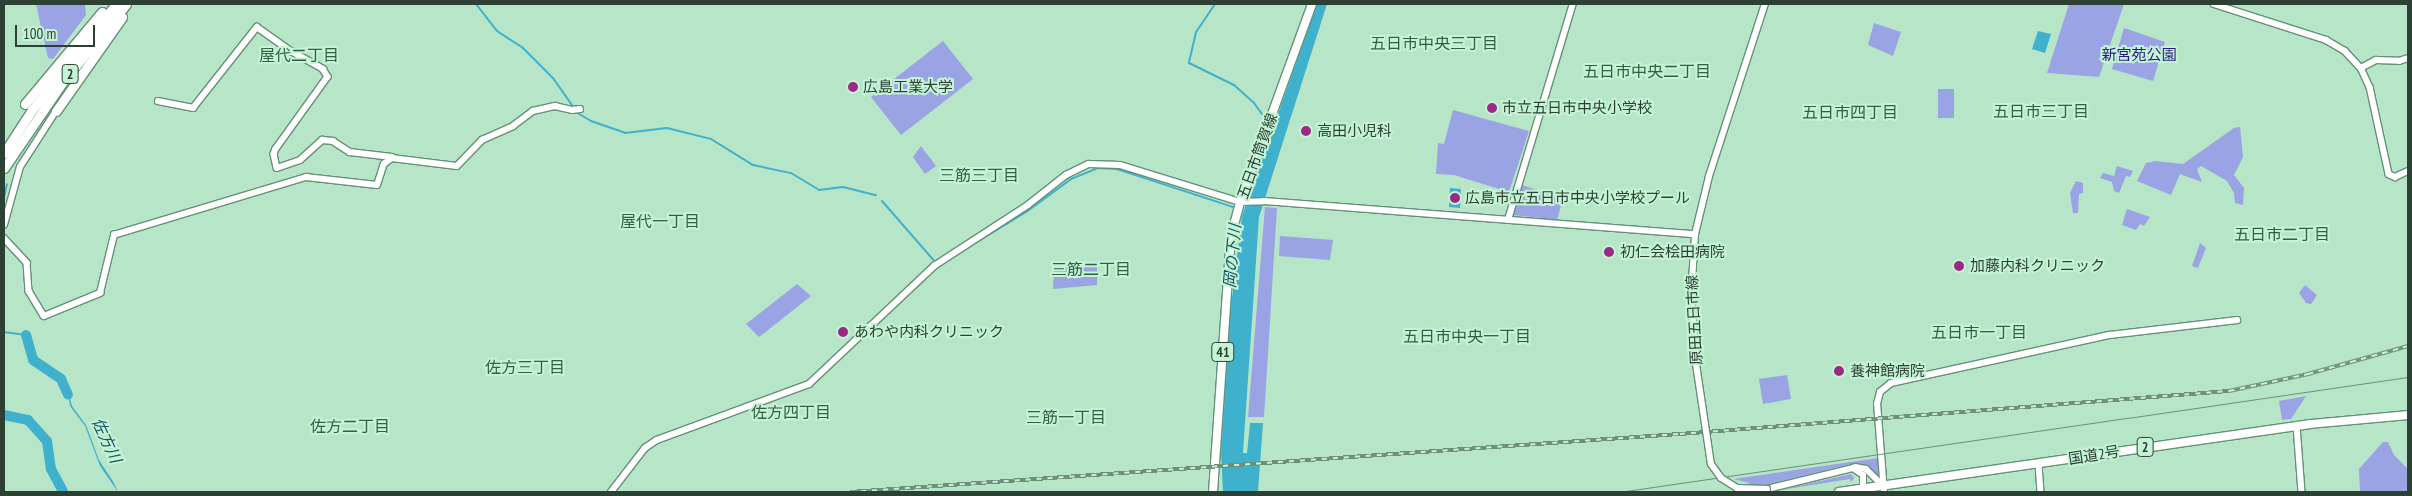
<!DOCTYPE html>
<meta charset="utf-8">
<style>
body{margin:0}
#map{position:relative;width:2412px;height:496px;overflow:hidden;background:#b7e5c8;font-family:"PT Sans Narrow","Noto Sans JP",sans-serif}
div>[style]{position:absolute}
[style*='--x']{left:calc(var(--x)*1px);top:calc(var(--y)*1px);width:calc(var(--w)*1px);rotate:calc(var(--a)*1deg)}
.green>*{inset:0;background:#9aa3e3}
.water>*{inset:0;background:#40b1cd}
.stream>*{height:2px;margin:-1px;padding:0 1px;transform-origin:1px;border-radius:1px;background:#40b1cd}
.river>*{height:10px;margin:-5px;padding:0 5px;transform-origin:5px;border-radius:5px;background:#40b1cd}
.roads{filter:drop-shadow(1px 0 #659176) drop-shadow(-1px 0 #659176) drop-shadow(0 1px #659176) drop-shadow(0 -1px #659176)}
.tertiary>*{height:5.5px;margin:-2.75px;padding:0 2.75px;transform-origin:2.75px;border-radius:2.75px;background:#fff}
.secondary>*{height:6px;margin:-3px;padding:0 3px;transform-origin:3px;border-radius:3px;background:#fff}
.primary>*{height:8px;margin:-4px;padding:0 4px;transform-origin:4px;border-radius:4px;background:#fff}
.trunk>*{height:8px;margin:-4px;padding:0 4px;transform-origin:4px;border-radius:4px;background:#fff}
.motorway>*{height:9px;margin:-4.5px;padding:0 4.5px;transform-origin:4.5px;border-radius:4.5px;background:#fff}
.tram>*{height:1px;margin:-0.5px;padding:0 0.5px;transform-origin:0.5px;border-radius:0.5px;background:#6f8f7b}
.rail>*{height:4px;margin-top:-2px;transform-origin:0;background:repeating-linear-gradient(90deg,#c4f3d5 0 5.5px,#6f8f7b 0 11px);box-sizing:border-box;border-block:1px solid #6f8f7b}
.bridges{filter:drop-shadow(1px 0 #659176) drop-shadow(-1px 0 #659176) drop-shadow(0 1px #659176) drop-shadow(0 -1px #659176)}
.secondary-bridge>*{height:6px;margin:-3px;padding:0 3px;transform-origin:3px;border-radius:3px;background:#fff}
.dots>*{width:14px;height:14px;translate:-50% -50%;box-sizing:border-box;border:2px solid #c4f3d5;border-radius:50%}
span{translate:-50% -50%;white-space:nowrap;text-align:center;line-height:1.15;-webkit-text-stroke:4px #c4f3d5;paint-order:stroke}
.shield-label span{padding:1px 4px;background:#c4f3d5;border:1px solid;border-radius:4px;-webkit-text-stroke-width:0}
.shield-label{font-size:14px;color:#2d4034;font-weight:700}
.park-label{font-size:15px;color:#271a83}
.poi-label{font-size:15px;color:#2d4034}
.left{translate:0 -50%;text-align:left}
.street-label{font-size:15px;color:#2d4034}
.neighbourhood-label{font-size:16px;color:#345f46}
.water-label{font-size:16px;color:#165563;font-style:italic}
.frame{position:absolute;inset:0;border:5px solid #2d4034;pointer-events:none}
.scale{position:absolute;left:15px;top:25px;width:80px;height:22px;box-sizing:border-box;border:2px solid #2d4034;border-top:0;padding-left:6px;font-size:15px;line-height:18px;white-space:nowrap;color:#2d4034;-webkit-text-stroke:4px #c4f3d5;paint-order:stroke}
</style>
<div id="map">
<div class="green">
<i style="clip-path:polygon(36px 4px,85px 4px,86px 15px,53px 59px,48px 58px)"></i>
<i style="clip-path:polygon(2069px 4px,2124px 4px,2099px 77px,2047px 73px)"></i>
<i style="clip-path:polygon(1874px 23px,1901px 32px,1893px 56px,1868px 45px)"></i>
<i style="clip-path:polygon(2124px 28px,2165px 42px,2153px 81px,2112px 69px)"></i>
<i style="clip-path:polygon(943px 41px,973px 79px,901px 135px,871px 97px)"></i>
<i style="clip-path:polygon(1938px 89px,1954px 89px,1954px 118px,1938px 118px)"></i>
<i style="clip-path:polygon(1453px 110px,1529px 131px,1509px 192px,1454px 175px,1436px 174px,1438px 143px,1444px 144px)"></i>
<i style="clip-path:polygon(2240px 127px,2243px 157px,2234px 175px,2244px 188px,2243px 205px,2235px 203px,2234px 193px,2227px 181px,2201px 166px,2197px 169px,2202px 182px,2180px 174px,2171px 195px,2137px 181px,2146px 163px,2155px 161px,2183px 164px,2234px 128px)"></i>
<i style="clip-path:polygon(921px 146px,936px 166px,925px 174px,913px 157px)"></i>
<i style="clip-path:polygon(2117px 166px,2133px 171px,2130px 177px,2126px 176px,2119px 193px,2114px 191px,2112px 182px,2100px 178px,2103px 173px,2114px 176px)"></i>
<i style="clip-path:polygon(2076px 181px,2083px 183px,2083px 193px,2079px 194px,2078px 213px,2073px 213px,2070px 193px)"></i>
<i style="clip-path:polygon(1522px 185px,1563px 199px,1557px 220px,1513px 215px)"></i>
<i style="clip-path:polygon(1265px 207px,1277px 208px,1264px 417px,1248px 417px)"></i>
<i style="clip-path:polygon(2127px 209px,2150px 217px,2144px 226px,2140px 224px,2136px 230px,2122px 225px)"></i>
<i style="clip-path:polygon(1280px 236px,1333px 240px,1330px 260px,1279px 256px)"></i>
<i style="clip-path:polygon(2200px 243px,2206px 248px,2198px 268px,2192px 266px)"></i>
<i style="clip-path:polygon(1097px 263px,1097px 285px,1053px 289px,1054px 268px)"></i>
<i style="clip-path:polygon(797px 284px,811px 296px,759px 337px,746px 324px)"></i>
<i style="clip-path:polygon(2305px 285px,2317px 295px,2311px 304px,2306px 303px,2299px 293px)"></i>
<i style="clip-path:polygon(1787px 375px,1791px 399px,1763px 404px,1759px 379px)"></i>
<i style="clip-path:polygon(2306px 396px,2291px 419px,2282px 420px,2279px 401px)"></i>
<i style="clip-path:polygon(2383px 442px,2388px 442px,2394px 455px,2408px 469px,2408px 492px,2360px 492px,2359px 469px)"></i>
<i style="clip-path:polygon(1878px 458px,1878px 475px,1855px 463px,1760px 486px,1750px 486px,1749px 483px,1734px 479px)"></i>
<i style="clip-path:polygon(1851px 474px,1854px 478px,1851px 482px,1850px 479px,1781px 490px)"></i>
</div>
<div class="water">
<i style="clip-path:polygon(1317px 4px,1327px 4px,1259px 217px,1243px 453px,1247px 453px,1250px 423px,1263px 423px,1258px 492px,1223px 492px,1221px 453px,1231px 306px,1242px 216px)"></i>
<i style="clip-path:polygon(2038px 31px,2051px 34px,2045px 53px,2032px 49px)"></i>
<i style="clip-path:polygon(1450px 188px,1461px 189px,1460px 208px,1449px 207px)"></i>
<i style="clip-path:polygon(67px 387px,72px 406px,86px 425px,99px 460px,114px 483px,118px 492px,100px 466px,85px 426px,70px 406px)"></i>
</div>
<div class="stream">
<i style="--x:476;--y:4;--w:34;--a:52"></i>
<i style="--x:497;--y:31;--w:31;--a:33"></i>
<i style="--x:523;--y:48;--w:42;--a:45"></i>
<i style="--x:553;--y:78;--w:37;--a:55"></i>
<i style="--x:1215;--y:4;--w:34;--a:124"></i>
<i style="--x:1196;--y:32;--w:32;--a:103"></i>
<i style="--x:1189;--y:63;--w:50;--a:26.1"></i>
<i style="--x:1234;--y:85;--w:27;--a:42"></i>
<i style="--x:1254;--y:103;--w:22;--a:54"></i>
<i style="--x:576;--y:112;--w:17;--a:31"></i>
<i style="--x:591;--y:121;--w:36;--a:19"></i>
<i style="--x:625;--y:133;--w:42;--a:-6.8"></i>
<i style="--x:667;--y:128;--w:45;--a:14"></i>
<i style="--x:711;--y:139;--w:49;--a:31.8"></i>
<i style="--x:753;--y:165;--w:39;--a:12"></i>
<i style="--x:791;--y:173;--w:33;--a:31"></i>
<i style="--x:819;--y:190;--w:24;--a:-7"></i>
<i style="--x:843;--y:187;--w:34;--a:14"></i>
<i style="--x:4;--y:198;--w:14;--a:-78"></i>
<i style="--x:882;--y:201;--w:82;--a:48.9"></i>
<i style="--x:941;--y:264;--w:103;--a:-31.5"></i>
<i style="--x:1029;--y:210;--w:52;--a:-36.4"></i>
<i style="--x:1071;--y:179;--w:29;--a:-22"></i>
<i style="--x:1098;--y:168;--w:19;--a:3"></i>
<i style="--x:1117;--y:169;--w:125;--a:18.1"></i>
<i style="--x:4;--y:332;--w:22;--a:8"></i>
</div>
<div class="river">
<i style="--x:26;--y:335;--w:26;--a:74"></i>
<i style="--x:33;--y:360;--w:34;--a:34"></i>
<i style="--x:61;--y:379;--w:17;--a:66"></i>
<i style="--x:4;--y:415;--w:25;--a:12"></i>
<i style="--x:28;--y:420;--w:28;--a:48"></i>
<i style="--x:47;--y:441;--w:28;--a:82"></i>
<i style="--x:51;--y:469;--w:26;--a:62"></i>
</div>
<div class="roads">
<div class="tertiary">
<i style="--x:2214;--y:4;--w:118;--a:17.8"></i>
<i style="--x:2326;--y:40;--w:22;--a:30"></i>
<i style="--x:2345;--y:51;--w:23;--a:47"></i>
<i style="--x:2361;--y:68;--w:21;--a:65"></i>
<i style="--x:2370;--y:87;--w:89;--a:77.7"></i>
<i style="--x:2389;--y:174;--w:7;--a:27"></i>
<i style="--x:2395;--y:177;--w:14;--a:-25"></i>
<i style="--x:2361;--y:68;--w:17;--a:-28"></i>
<i style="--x:2376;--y:60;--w:23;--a:2"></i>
<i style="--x:2399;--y:61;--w:9;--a:-18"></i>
<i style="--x:158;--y:101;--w:36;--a:11"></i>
<i style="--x:193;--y:108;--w:103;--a:-51.7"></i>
<i style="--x:257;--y:27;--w:42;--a:35.2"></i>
<i style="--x:291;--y:51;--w:37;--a:29"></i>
<i style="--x:323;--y:69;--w:9;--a:58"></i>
<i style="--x:328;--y:77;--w:89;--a:125.8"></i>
<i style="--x:276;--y:149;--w:5;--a:112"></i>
<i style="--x:274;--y:154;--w:14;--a:78"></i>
<i style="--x:277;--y:168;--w:24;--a:-19"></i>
<i style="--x:300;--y:160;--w:30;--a:-42"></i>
<i style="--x:322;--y:140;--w:11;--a:5"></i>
<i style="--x:333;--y:141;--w:20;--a:33"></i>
<i style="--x:350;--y:152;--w:42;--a:6.8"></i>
<i style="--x:1508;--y:220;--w:226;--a:-73.3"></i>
<i style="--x:4;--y:225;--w:60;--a:-74.6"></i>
<i style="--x:20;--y:167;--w:67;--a:-57.3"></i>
<i style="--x:4;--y:238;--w:34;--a:47"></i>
<i style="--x:27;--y:263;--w:28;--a:86"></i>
<i style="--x:29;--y:291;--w:29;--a:59"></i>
<i style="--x:44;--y:316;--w:61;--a:-22.3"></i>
<i style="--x:100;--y:293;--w:60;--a:-76.4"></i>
<i style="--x:114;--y:235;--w:201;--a:-16.8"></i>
<i style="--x:306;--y:177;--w:71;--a:6.4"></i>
<i style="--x:377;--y:185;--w:22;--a:-72"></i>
<i style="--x:384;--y:164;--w:10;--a:-37"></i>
<i style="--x:392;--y:158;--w:65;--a:7"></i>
<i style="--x:457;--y:166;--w:36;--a:-46"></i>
<i style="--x:482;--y:140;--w:34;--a:-24"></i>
<i style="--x:513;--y:126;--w:25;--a:-37"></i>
<i style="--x:533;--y:111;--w:23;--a:-13"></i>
<i style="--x:555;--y:106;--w:17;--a:13"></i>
<i style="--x:572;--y:110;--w:8;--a:-7"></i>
<i style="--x:2297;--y:426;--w:66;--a:85.7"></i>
<i style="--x:2039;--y:464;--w:28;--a:86"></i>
<i style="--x:611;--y:492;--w:56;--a:-52.3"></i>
<i style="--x:645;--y:448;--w:14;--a:-34"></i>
<i style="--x:657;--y:440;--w:162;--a:-20.2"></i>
<i style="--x:809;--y:384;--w:172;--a:-43.3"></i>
<i style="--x:934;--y:266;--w:112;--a:-33"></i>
<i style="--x:1028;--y:205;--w:48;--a:-38.3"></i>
<i style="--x:1066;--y:175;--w:25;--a:-26"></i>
<i style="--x:1089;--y:164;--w:31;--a:2"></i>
<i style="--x:1120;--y:165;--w:126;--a:17.1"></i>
<i style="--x:1240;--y:202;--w:24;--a:-2"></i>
<i style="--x:1264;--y:201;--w:432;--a:4.4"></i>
<i style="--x:1884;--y:492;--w:88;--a:-94.5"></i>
<i style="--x:1877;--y:404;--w:12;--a:-76"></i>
<i style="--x:1880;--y:392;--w:14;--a:-39"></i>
<i style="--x:1891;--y:383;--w:224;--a:-12.4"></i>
<i style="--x:2110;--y:335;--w:128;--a:-6.7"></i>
</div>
<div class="secondary">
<i style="--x:1696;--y:364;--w:68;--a:-94.2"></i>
<i style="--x:1691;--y:296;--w:62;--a:-86.3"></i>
<i style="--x:1695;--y:234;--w:60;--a:-76.4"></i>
<i style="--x:1709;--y:176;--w:181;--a:-72"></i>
<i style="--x:1855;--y:467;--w:11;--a:10"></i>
<i style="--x:1866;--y:469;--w:24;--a:45"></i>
<i style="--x:1767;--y:489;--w:89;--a:-13.7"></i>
<i style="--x:1853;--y:468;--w:12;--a:35"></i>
<i style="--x:1863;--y:475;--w:14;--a:90"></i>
</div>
<div class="primary">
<i style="--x:1213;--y:492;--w:257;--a:-86"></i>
<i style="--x:1231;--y:236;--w:35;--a:-75"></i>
<i style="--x:1240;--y:202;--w:211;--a:-70"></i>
</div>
<div class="trunk">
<i style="--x:1839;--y:492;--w:476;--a:-8.2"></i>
<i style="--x:2310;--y:424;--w:98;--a:-5.2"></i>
</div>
<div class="motorway">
<i style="--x:25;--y:104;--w:120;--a:-50.1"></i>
<i style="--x:56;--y:111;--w:115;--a:-54.9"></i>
<i style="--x:4;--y:153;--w:51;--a:-56.9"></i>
<i style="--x:32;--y:110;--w:135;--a:-51.6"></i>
<i style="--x:4;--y:168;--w:102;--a:-55.8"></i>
<i style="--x:61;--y:84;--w:103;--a:-50.9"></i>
</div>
</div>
<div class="tram">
<i style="--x:1619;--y:492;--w:797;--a:-8.29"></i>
</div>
<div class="rail">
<i style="--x:850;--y:492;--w:832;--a:-4"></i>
<i style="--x:1680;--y:434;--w:551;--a:-4.48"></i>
<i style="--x:2229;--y:391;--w:81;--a:-12.1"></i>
<i style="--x:2308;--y:374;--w:104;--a:-15.6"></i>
</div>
<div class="bridges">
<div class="secondary-bridge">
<i style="--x:1696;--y:364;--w:101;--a:81.5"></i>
<i style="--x:1711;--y:464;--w:17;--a:54"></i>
<i style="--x:1721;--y:478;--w:19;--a:32"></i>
<i style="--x:1737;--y:488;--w:30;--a:2"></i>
</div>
</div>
<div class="dots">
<i style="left:853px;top:87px;background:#9b2884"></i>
<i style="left:1492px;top:108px;background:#9b2884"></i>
<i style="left:1306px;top:131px;background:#9b2884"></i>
<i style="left:1455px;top:198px;background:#9b2884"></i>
<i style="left:1609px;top:252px;background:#9b2884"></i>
<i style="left:1959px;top:266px;background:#9b2884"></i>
<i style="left:843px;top:332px;background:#9b2884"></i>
<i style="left:1839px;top:371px;background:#9b2884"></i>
</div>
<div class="shield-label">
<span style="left:70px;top:74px">2</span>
<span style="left:1223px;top:352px">41</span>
<span style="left:2145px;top:447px">2</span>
</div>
<div class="park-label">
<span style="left:2139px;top:55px">新宮苑公園</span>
</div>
<div class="poi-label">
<span class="left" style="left:863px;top:87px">広島工業大学</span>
<span class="left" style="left:1502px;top:108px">市立五日市中央小学校</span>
<span class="left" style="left:1317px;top:131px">高田小児科</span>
<span class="left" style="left:1465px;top:198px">広島市立五日市中央小学校プール</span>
<span class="left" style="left:1620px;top:252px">初仁会桧田病院</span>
<span class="left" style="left:1970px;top:266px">加藤内科クリニック</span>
<span class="left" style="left:854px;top:332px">あわや内科クリニック</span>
<span class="left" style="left:1850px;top:371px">養神館病院</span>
</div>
<div class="street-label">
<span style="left:1257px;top:156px;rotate:-70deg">五日市筒賀線</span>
<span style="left:1694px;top:320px;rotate:-93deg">原田五日市線</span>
<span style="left:2094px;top:455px;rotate:-9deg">国道2号</span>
</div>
<div class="neighbourhood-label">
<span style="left:1434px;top:43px">五日市中央三丁目</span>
<span style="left:299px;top:55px">屋代二丁目</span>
<span style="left:1647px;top:71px">五日市中央二丁目</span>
<span style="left:2041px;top:111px">五日市三丁目</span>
<span style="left:1850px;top:112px">五日市四丁目</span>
<span style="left:979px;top:175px">三筋三丁目</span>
<span style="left:660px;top:221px">屋代一丁目</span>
<span style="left:2282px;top:234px">五日市二丁目</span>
<span style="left:1091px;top:269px">三筋二丁目</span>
<span style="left:1979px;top:332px">五日市一丁目</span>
<span style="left:1467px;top:336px">五日市中央一丁目</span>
<span style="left:525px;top:367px">佐方三丁目</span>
<span style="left:791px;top:412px">佐方四丁目</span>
<span style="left:1066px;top:417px">三筋一丁目</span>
<span style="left:350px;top:426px">佐方二丁目</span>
</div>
<div class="water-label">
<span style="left:1232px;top:256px;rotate:-85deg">岡の下川</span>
<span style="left:107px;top:440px;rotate:65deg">佐方川</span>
</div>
<div class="frame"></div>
<div class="scale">100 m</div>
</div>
